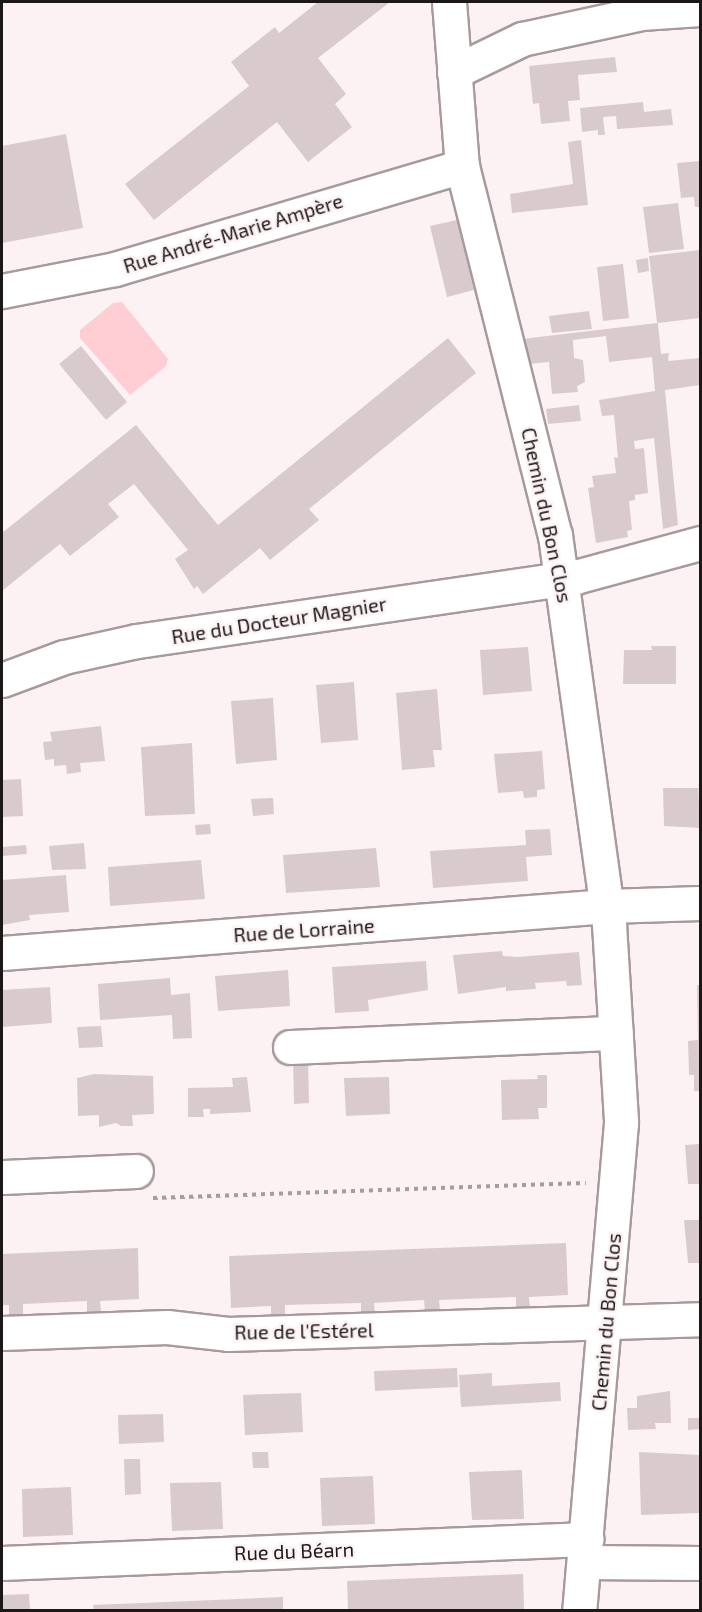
<!DOCTYPE html>
<meta charset="utf-8">
<style>
body{margin:0}
#map{position:relative;width:702px;height:1612px;overflow:hidden;background:#fdf2f3;font-family:"Exo 2",sans-serif}
div>[style]{position:absolute}
[style*='--x']{left:calc(var(--x)*1px);top:calc(var(--y)*1px);width:calc(var(--w)*1px);rotate:calc(var(--a)*1deg)}
.green>*{inset:0;background:#ffced4}
.building>*{inset:0;background:#d9cbcd}
.path>*{height:4px;margin-top:-2px;transform-origin:0;background:repeating-linear-gradient(90deg,#a59c9d 0 4.5px,transparent 0 9px)}
.roads{filter:drop-shadow(2px 0 #a89a9c) drop-shadow(-2px 0 #a89a9c) drop-shadow(0 2px #a89a9c) drop-shadow(0 -2px #a89a9c)}
.minor>*{height:33px;margin:-16.5px;padding:0 16.5px;transform-origin:16.5px;border-radius:16.5px;background:#fff}
span{translate:-50% -50%;white-space:nowrap;text-align:center;line-height:1.15;-webkit-text-stroke:5px #fdf2f3;paint-order:stroke}
.street-label{font-size:20px;color:#1d1818}
.frame{position:absolute;inset:0;border:3px solid #1d1818;pointer-events:none}
</style>
<div id="map">
<div class="green">
<i style="clip-path:polygon(122px 302px,168px 359px,166px 366px,130px 395px,80px 338px,80px 330px,113px 303px)"></i>
</div>
<div class="building">
<i style="clip-path:polygon(318px 2px,390px 2px,318px 58px,346px 94px,335px 104px,352px 127px,308px 162px,277px 122px,154px 220px,125px 184px,249px 86px,231px 62px,275px 27px,279px 33px)"></i>
<i style="clip-path:polygon(615px 57px,617px 72px,578px 75px,580px 100px,568px 101px,570px 121px,541px 124px,539px 103px,533px 104px,529px 66px)"></i>
<i style="clip-path:polygon(643px 102px,644px 112px,671px 109px,673px 125px,617px 129px,616px 116px,603px 117px,605px 135px,598px 135px,598px 130px,582px 132px,580px 108px)"></i>
<i style="clip-path:polygon(66px 134px,83px 228px,2px 243px,2px 146px)"></i>
<i style="clip-path:polygon(581px 140px,588px 205px,512px 213px,510px 194px,573px 184px,568px 142px)"></i>
<i style="clip-path:polygon(700px 161px,700px 207px,695px 207px,694px 197px,681px 198px,677px 163px)"></i>
<i style="clip-path:polygon(678px 203px,684px 249px,649px 253px,643px 207px)"></i>
<i style="clip-path:polygon(457px 220px,474px 290px,447px 297px,430px 226px)"></i>
<i style="clip-path:polygon(700px 250px,700px 318px,658px 323px,661px 354px,669px 353px,668px 361px,700px 358px,700px 385px,665px 390px,678px 525px,663px 529px,654px 438px,634px 441px,635px 449px,644px 448px,648px 493px,635px 495px,635px 500px,629px 501px,632px 530px,627px 531px,628px 537px,596px 543px,588px 488px,594px 487px,592px 476px,616px 473px,614px 457px,618px 458px,614px 415px,602px 416px,599px 400px,655px 391px,652px 357px,609px 362px,606px 336px,573px 340px,574px 358px,583px 360px,585px 382px,577px 386px,578px 392px,552px 394px,549px 362px,528px 364px,522px 339px,657px 323px,649px 256px)"></i>
<i style="clip-path:polygon(648px 258px,649px 271px,638px 273px,636px 260px)"></i>
<i style="clip-path:polygon(623px 264px,629px 318px,603px 321px,597px 267px)"></i>
<i style="clip-path:polygon(589px 311px,592px 329px,552px 333px,549px 316px)"></i>
<i style="clip-path:polygon(448px 338px,476px 373px,309px 509px,319px 520px,270px 560px,260px 548px,203px 594px,197px 586px,194px 589px,175px 559px,188px 550px,134px 484px,108px 504px,119px 517px,70px 556px,60px 544px,2px 591px,2px 533px,136px 425px,218px 525px)"></i>
<i style="clip-path:polygon(81px 346px,127px 402px,106px 420px,59px 364px)"></i>
<i style="clip-path:polygon(579px 405px,581px 421px,548px 424px,546px 409px)"></i>
<i style="clip-path:polygon(651px 646px,676px 646px,676px 684px,623px 684px,624px 650px,652px 650px)"></i>
<i style="clip-path:polygon(528px 647px,532px 691px,483px 695px,480px 650px)"></i>
<i style="clip-path:polygon(354px 682px,358px 740px,321px 743px,316px 685px)"></i>
<i style="clip-path:polygon(437px 689px,442px 750px,433px 750px,435px 767px,402px 770px,396px 693px)"></i>
<i style="clip-path:polygon(273px 698px,277px 760px,236px 764px,231px 701px)"></i>
<i style="clip-path:polygon(101px 726px,105px 761px,80px 763px,81px 772px,67px 774px,66px 765px,54px 766px,54px 759px,45px 760px,43px 742px,52px 741px,50px 732px)"></i>
<i style="clip-path:polygon(192px 743px,195px 814px,145px 816px,141px 747px)"></i>
<i style="clip-path:polygon(542px 751px,545px 789px,537px 790px,537px 797px,524px 798px,523px 791px,498px 793px,494px 754px)"></i>
<i style="clip-path:polygon(21px 779px,23px 816px,2px 817px,2px 780px)"></i>
<i style="clip-path:polygon(698px 781px,700px 828px,664px 826px,663px 788px,698px 788px)"></i>
<i style="clip-path:polygon(273px 798px,274px 814px,253px 816px,251px 799px)"></i>
<i style="clip-path:polygon(210px 824px,211px 834px,196px 835px,195px 825px)"></i>
<i style="clip-path:polygon(550px 829px,552px 855px,526px 857px,528px 881px,433px 888px,430px 851px,526px 845px,525px 830px)"></i>
<i style="clip-path:polygon(84px 843px,86px 869px,52px 870px,49px 846px)"></i>
<i style="clip-path:polygon(26px 845px,27px 854px,2px 856px,2px 847px)"></i>
<i style="clip-path:polygon(376px 848px,380px 887px,286px 893px,283px 855px)"></i>
<i style="clip-path:polygon(201px 860px,205px 899px,110px 906px,108px 867px)"></i>
<i style="clip-path:polygon(66px 875px,69px 912px,29px 915px,30px 920px,2px 925px,2px 880px)"></i>
<i style="clip-path:polygon(502px 951px,503px 956px,517px 957px,579px 952px,582px 985px,567px 986px,566px 981px,535px 983px,536px 989px,506px 991px,506px 987px,458px 994px,453px 955px)"></i>
<i style="clip-path:polygon(426px 961px,428px 990px,368px 1000px,369px 1011px,335px 1013px,332px 967px)"></i>
<i style="clip-path:polygon(288px 970px,290px 1006px,218px 1011px,215px 976px)"></i>
<i style="clip-path:polygon(170px 978px,171px 995px,190px 993px,192px 1038px,173px 1039px,172px 1015px,100px 1020px,98px 984px)"></i>
<i style="clip-path:polygon(697px 985px,700px 985px,700px 1091px,694px 1091px,694px 1075px,689px 1075px,688px 1041px,698px 1040px)"></i>
<i style="clip-path:polygon(50px 987px,52px 1023px,2px 1027px,2px 990px)"></i>
<i style="clip-path:polygon(101px 1026px,103px 1047px,79px 1048px,77px 1027px)"></i>
<i style="clip-path:polygon(308px 1057px,309px 1103px,294px 1104px,293px 1058px)"></i>
<i style="clip-path:polygon(94px 1074px,153px 1076px,154px 1114px,132px 1115px,133px 1126px,121px 1126px,116px 1123px,99px 1127px,99px 1115px,78px 1116px,77px 1078px)"></i>
<i style="clip-path:polygon(537px 1075px,547px 1075px,547px 1108px,538px 1108px,539px 1119px,502px 1120px,501px 1080px,538px 1079px)"></i>
<i style="clip-path:polygon(247px 1077px,251px 1112px,210px 1114px,210px 1109px,203px 1109px,204px 1117px,188px 1117px,188px 1088px,233px 1087px,232px 1078px)"></i>
<i style="clip-path:polygon(389px 1077px,390px 1114px,346px 1116px,344px 1078px)"></i>
<i style="clip-path:polygon(700px 1144px,700px 1184px,688px 1184px,685px 1145px)"></i>
<i style="clip-path:polygon(684px 1220px,700px 1220px,700px 1263px,688px 1263px)"></i>
<i style="clip-path:polygon(566px 1243px,568px 1295px,529px 1297px,530px 1308px,516px 1308px,516px 1297px,439px 1300px,440px 1311px,425px 1312px,424px 1300px,374px 1303px,375px 1313px,361px 1314px,361px 1303px,285px 1305px,285px 1317px,271px 1317px,271px 1306px,231px 1308px,229px 1256px)"></i>
<i style="clip-path:polygon(138px 1248px,139px 1299px,100px 1301px,101px 1311px,87px 1312px,87px 1301px,23px 1304px,23px 1315px,9px 1315px,9px 1305px,2px 1305px,2px 1254px)"></i>
<i style="clip-path:polygon(457px 1368px,458px 1387px,375px 1391px,374px 1371px)"></i>
<i style="clip-path:polygon(492px 1373px,492px 1386px,560px 1382px,561px 1401px,461px 1407px,459px 1375px)"></i>
<i style="clip-path:polygon(670px 1391px,671px 1423px,655px 1423px,656px 1429px,628px 1430px,627px 1408px,637px 1408px,637px 1396px)"></i>
<i style="clip-path:polygon(301px 1393px,303px 1432px,245px 1435px,243px 1395px)"></i>
<i style="clip-path:polygon(163px 1414px,164px 1442px,119px 1444px,118px 1415px)"></i>
<i style="clip-path:polygon(688px 1418px,700px 1418px,700px 1429px,688px 1430px)"></i>
<i style="clip-path:polygon(252px 1452px,268px 1452px,269px 1468px,253px 1468px)"></i>
<i style="clip-path:polygon(639px 1452px,700px 1455px,700px 1513px,641px 1515px)"></i>
<i style="clip-path:polygon(124px 1459px,140px 1459px,141px 1494px,125px 1495px)"></i>
<i style="clip-path:polygon(522px 1470px,524px 1519px,472px 1520px,469px 1472px)"></i>
<i style="clip-path:polygon(373px 1476px,375px 1524px,322px 1526px,320px 1478px)"></i>
<i style="clip-path:polygon(221px 1482px,223px 1529px,172px 1531px,170px 1483px)"></i>
<i style="clip-path:polygon(71px 1487px,73px 1535px,23px 1537px,22px 1489px)"></i>
<i style="clip-path:polygon(523px 1574px,524px 1610px,348px 1610px,347px 1581px)"></i>
<i style="clip-path:polygon(29px 1594px,30px 1610px,2px 1610px,2px 1595px)"></i>
<i style="clip-path:polygon(283px 1597px,283px 1610px,94px 1610px,93px 1605px)"></i>
</div>
<div class="path">
<i style="--x:153;--y:1198;--w:433;--a:-2"></i>
</div>
<div class="roads">
<div class="minor">
<i style="--x:449;--y:2;--w:165;--a:85.5"></i>
<i style="--x:462;--y:166;--w:381;--a:75.9"></i>
<i style="--x:555;--y:535;--w:393;--a:82.1"></i>
<i style="--x:609;--y:924;--w:199;--a:86.5"></i>
<i style="--x:621;--y:1123;--w:489;--a:94.9"></i>
<i style="--x:454;--y:72;--w:76;--a:-25.9"></i>
<i style="--x:522;--y:39;--w:122;--a:-12.3"></i>
<i style="--x:641;--y:13;--w:59;--a:-3.9"></i>
<i style="--x:2;--y:291;--w:115;--a:-11"></i>
<i style="--x:115;--y:269;--w:362;--a:-16.5"></i>
<i style="--x:2;--y:680;--w:66;--a:-20.4"></i>
<i style="--x:64;--y:657;--w:75;--a:-12.4"></i>
<i style="--x:137;--y:641;--w:443;--a:-8.3"></i>
<i style="--x:575;--y:577;--w:130;--a:-15.2"></i>
<i style="--x:2;--y:953;--w:607;--a:-4.44"></i>
<i style="--x:607;--y:906;--w:93;--a:-1.8"></i>
<i style="--x:290;--y:1047;--w:326;--a:-2.5"></i>
<i style="--x:2;--y:1177;--w:134;--a:-2.6"></i>
<i style="--x:2;--y:1333;--w:165;--a:-2.1"></i>
<i style="--x:167;--y:1327;--w:61;--a:6.5"></i>
<i style="--x:228;--y:1334;--w:472;--a:-1.8"></i>
<i style="--x:585;--y:1562;--w:115;--a:0.5"></i>
<i style="--x:2;--y:1563;--w:585;--a:-2.35"></i>
</div>
</div>
<div class="street-label">
<span style="left:233px;top:233px;rotate:-17deg">Rue André-Marie Ampère</span>
<span style="left:547px;top:515px;rotate:78deg">Chemin du Bon Clos</span>
<span style="left:279px;top:620px;rotate:-9deg">Rue du Docteur Magnier</span>
<span style="left:304px;top:930px;rotate:-4deg">Rue de Lorraine</span>
<span style="left:606px;top:1322px;rotate:-85deg">Chemin du Bon Clos</span>
<span style="left:304px;top:1331px;rotate:-1deg">Rue de l'Estérel</span>
<span style="left:294px;top:1551px;rotate:-2deg">Rue du Béarn</span>
</div>
<div class="frame"></div>
</div>
